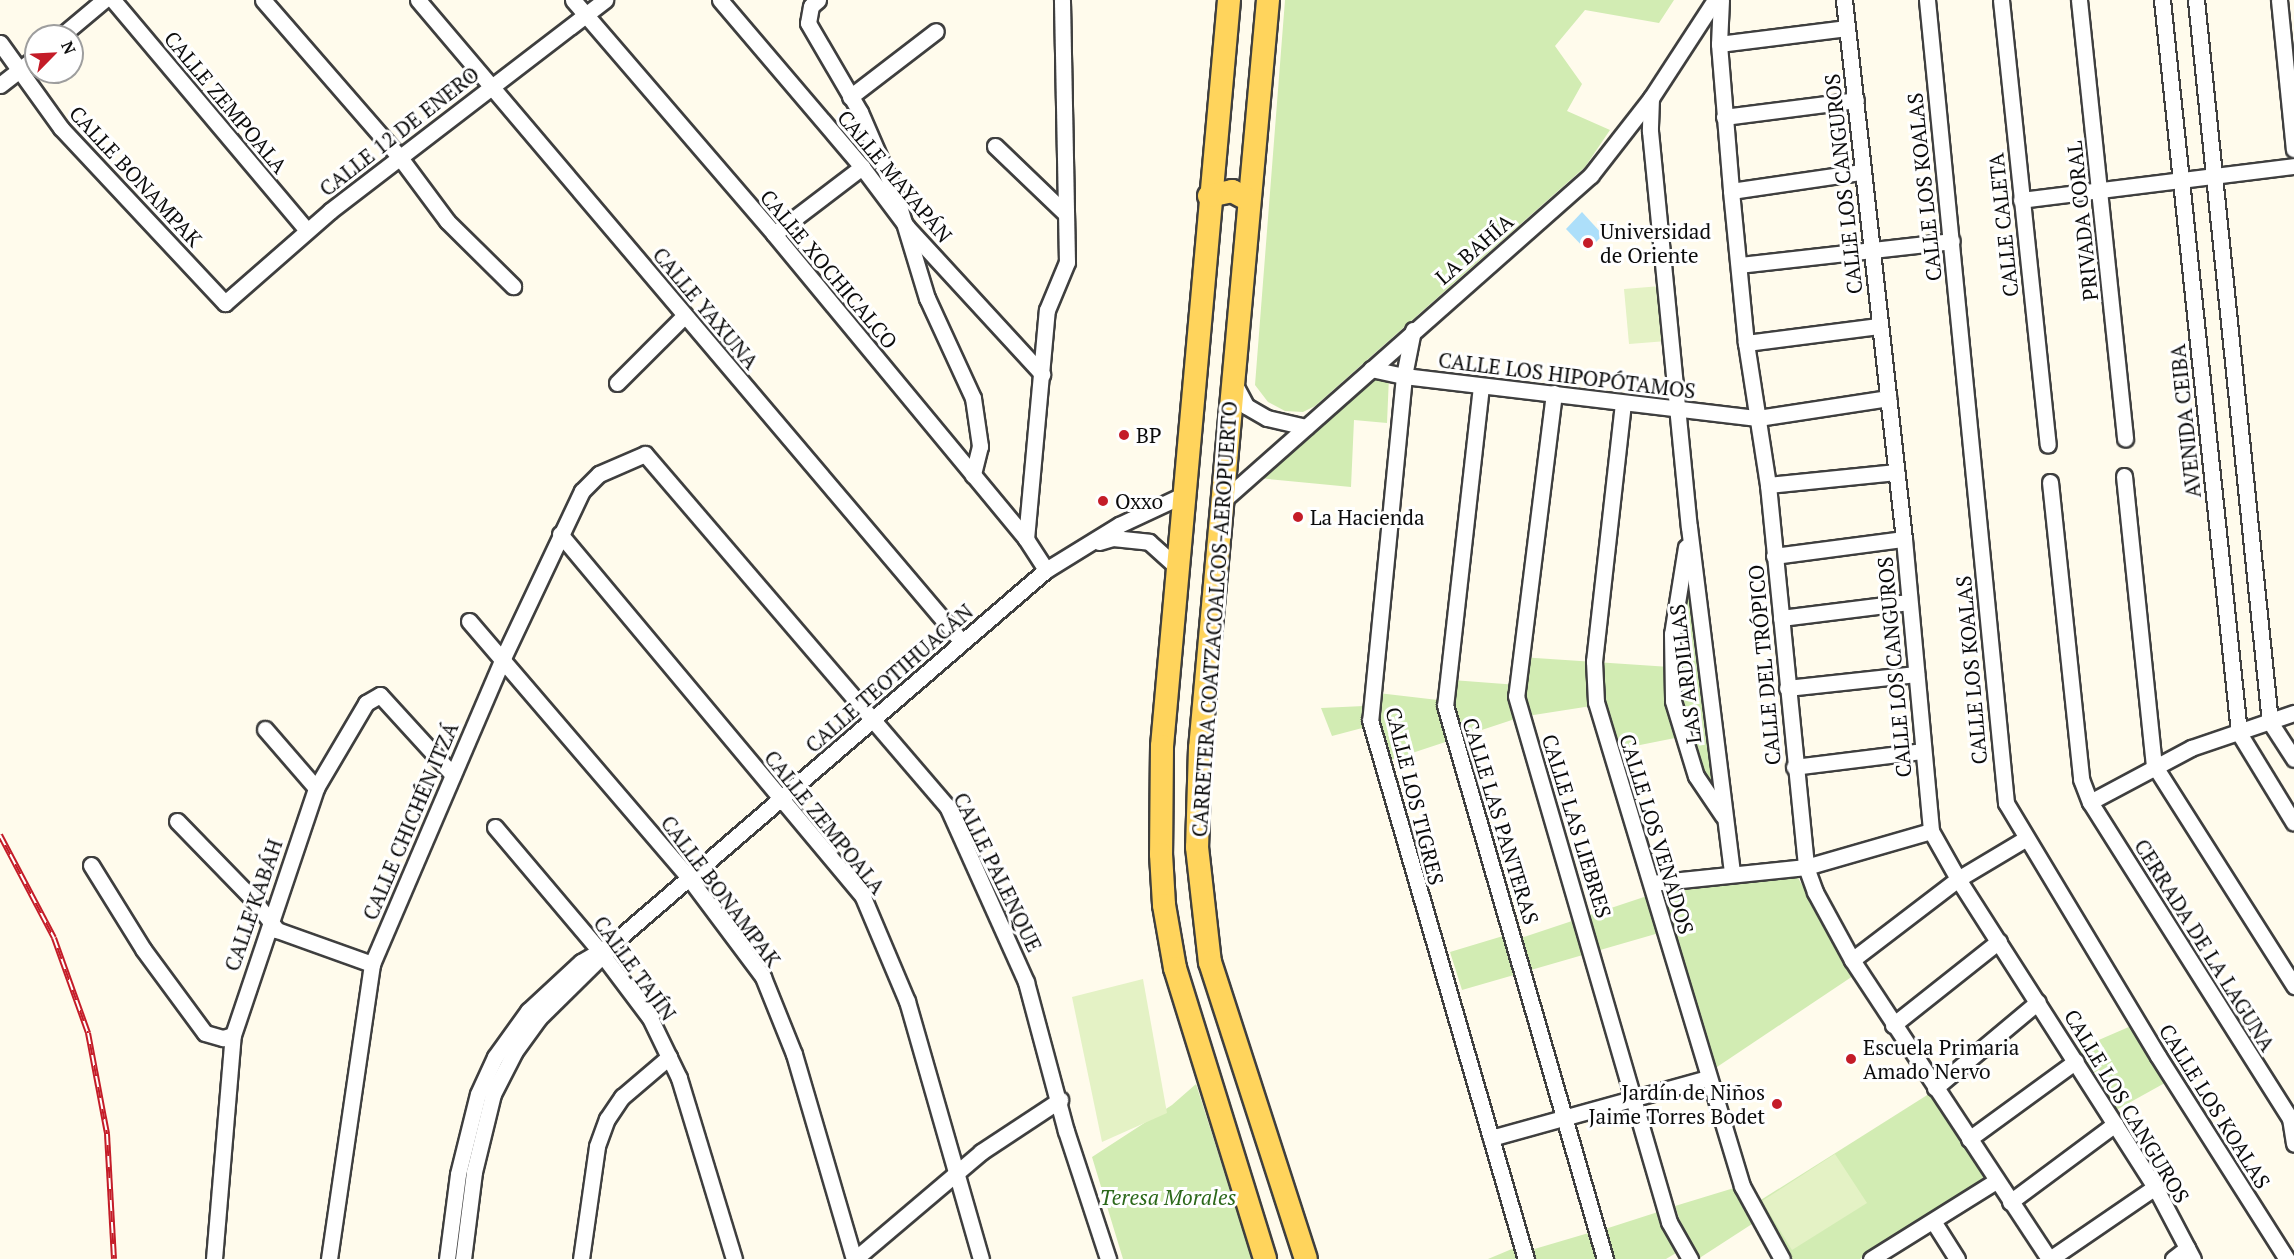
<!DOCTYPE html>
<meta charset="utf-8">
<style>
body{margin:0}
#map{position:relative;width:2294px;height:1259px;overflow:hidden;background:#fffbec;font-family:"PT Serif",serif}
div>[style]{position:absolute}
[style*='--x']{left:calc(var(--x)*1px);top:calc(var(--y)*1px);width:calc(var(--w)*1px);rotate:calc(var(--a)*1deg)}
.green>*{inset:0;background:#d2ecb3}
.pitch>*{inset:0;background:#e4f2c5}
.water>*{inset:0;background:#addffa}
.roads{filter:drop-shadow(2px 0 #3f3f3f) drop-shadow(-2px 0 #3f3f3f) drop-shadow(0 2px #3f3f3f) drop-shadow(0 -2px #3f3f3f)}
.street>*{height:15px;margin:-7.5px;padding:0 7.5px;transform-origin:7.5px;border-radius:7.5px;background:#fff}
.primary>*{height:22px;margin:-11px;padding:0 11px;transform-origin:11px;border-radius:11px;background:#ffd45c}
.rail>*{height:6px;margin-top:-3px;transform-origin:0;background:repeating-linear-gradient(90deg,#fff 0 11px,#c41c28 0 22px);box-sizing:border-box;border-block:2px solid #c41c28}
.dots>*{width:16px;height:16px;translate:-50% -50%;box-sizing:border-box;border:3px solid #fff;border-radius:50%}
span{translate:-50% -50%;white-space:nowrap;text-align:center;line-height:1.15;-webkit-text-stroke:6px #fff;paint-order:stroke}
.street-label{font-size:21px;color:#0c0c0c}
.poi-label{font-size:21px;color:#0c0c0c}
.left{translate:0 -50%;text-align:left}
.right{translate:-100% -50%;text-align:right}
.park-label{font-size:21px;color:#2b6819;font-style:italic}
.north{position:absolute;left:24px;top:24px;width:60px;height:60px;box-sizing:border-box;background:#fff;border:2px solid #9e9e9e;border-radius:50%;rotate:66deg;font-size:16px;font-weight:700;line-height:24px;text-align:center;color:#0c0c0c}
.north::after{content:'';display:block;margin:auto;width:21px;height:27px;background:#c41c28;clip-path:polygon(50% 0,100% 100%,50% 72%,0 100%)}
</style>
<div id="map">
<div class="green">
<i style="clip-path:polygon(1285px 0,1674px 0,1659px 23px,1585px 10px,1555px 46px,1582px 84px,1567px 111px,1610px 130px,1585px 167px,1315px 406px,1303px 412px,1285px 411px,1268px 402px,1255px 385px)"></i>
<i style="clip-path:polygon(1369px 372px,1389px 377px,1387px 423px,1354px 420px,1351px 487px,1258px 478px)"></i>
<i style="clip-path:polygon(1691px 573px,1718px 801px,1706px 791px,1685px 736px,1615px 750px,1604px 704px,1521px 717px,1391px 760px,1377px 721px,1378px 693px,1438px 700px,1452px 680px,1518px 685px,1521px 657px,1670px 667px)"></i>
<i style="clip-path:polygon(1364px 706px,1366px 727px,1332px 736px,1321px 708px)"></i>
<i style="clip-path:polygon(1797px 876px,1853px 976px,1714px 1069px,1659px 889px)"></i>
<i style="clip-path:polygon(1647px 896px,1659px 933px,1462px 990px,1450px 952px,1513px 933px,1515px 940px)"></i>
<i style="clip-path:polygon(2138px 1023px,2172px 1079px,2109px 1114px,2071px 1052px)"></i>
<i style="clip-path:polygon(1196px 1084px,1252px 1259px,1123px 1259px,1092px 1157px,1172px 1105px)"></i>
<i style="clip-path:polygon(1932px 1092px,1987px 1177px,1860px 1259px,1792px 1259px,1756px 1203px)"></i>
<i style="clip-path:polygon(1734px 1188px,1752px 1224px,1698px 1259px,1687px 1242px,1675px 1206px)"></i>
<i style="clip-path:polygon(1661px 1211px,1676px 1253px,1666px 1259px,1614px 1259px,1602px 1230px)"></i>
<i style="clip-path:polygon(1592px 1232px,1601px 1259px,1535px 1259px,1531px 1250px)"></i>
<i style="clip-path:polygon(1519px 1246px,1522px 1259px,1488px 1259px)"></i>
</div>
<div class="pitch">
<i style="clip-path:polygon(1661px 286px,1667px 341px,1629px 344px,1624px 289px)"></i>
<i style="clip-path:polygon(1143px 979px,1167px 1113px,1102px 1142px,1072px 997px)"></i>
<i style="clip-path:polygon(1835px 1154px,1867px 1203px,1792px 1250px,1762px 1201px)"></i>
</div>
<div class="water">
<i style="clip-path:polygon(1582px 212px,1603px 235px,1587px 251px,1566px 229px)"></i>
</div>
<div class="roads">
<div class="street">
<i style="--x:113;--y:0;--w:301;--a:49.9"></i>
<i style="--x:263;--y:0;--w:211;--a:49"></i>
<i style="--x:401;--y:159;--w:77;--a:53.4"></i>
<i style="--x:447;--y:221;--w:93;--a:44.6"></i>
<i style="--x:418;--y:0;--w:841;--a:49.72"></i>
<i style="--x:573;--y:0;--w:308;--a:49.3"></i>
<i style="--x:774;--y:234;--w:396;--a:50.4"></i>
<i style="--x:1026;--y:539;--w:37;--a:57"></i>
<i style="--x:720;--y:0;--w:219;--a:49.6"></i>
<i style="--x:862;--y:167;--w:75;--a:53.1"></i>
<i style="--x:907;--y:227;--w:200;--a:47.4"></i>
<i style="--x:818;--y:0;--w:9;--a:139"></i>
<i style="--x:811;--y:6;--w:17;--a:100"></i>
<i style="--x:808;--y:23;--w:103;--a:59.7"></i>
<i style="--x:860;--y:112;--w:88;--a:66.6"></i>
<i style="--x:895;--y:193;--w:110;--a:73.1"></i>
<i style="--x:927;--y:298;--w:110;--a:65.3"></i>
<i style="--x:973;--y:398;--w:49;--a:81.7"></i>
<i style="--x:980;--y:446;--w:30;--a:104"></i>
<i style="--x:1721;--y:0;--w:44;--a:92.6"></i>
<i style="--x:1719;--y:44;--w:147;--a:85.3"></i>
<i style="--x:1731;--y:191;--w:153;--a:84.4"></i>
<i style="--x:1746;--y:343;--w:144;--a:81.2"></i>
<i style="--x:1768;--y:485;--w:384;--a:84.3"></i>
<i style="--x:1806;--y:867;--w:27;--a:70"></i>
<i style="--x:1815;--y:892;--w:77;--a:61.4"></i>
<i style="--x:1852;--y:960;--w:358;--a:56.6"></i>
<i style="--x:1844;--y:0;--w:542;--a:83.65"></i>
<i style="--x:1904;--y:539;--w:293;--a:84.7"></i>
<i style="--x:1931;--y:831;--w:55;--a:60.6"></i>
<i style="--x:1958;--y:879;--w:366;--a:57.4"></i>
<i style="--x:2155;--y:1187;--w:81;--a:62.2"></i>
<i style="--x:1927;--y:0;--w:807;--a:84.38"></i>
<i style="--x:2006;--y:803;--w:295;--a:59"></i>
<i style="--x:2158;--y:1056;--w:241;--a:57.6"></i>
<i style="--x:2001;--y:0;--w:447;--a:84"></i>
<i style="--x:2079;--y:0;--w:441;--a:84"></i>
<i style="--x:2162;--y:0;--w:737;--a:84"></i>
<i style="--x:2239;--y:733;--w:105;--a:58.6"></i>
<i style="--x:2196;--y:0;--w:726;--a:84.15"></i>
<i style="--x:2270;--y:722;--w:44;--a:57"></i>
<i style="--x:2279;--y:0;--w:150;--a:84.3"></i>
<i style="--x:61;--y:36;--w:56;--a:-39.9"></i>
<i style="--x:0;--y:43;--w:105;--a:54.3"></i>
<i style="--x:61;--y:128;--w:240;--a:46.9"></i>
<i style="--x:225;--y:303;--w:140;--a:-41.2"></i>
<i style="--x:330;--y:211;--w:347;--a:-37.5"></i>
<i style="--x:1719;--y:44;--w:129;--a:-7.1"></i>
<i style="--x:0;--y:85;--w:46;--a:-37.9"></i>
<i style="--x:850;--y:97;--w:108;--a:-37.5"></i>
<i style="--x:1651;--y:98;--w:33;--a:92"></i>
<i style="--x:1650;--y:131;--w:398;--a:84.4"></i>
<i style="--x:1689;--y:527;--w:349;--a:82.9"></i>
<i style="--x:1724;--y:117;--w:133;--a:-7.3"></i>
<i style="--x:995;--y:146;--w:98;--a:43.8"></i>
<i style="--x:1731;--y:191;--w:132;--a:-8.3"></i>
<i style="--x:2021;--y:200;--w:275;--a:-7.1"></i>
<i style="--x:774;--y:234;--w:111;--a:-37.3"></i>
<i style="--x:1739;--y:265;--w:214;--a:-6.4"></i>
<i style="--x:1413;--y:330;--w:47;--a:101.1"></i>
<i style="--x:1404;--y:376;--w:346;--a:95.6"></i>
<i style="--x:1370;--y:720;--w:561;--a:73.86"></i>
<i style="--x:1746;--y:343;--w:134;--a:-7.3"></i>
<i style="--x:1371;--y:369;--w:34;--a:12"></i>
<i style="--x:1404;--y:376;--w:356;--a:6.8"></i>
<i style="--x:1758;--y:418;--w:132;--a:-8.7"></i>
<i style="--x:617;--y:383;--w:95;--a:-45"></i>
<i style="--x:1234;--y:383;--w:26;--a:62"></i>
<i style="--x:1246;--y:406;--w:24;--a:30"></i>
<i style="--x:1267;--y:418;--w:40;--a:13"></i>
<i style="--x:1481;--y:386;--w:321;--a:96.4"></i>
<i style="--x:1445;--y:705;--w:577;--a:73.89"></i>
<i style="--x:1554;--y:393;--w:305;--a:97.1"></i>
<i style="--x:1516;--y:696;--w:548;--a:73.78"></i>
<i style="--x:1669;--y:1222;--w:43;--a:60.4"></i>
<i style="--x:1623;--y:403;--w:260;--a:96.4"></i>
<i style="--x:1594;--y:661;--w:41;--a:87.2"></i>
<i style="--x:1596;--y:702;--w:506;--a:73.21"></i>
<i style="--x:1742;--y:1186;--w:83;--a:61.3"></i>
<i style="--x:2124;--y:476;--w:291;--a:84.1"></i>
<i style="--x:2154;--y:765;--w:262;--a:57.6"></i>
<i style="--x:2050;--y:482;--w:299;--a:84"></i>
<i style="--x:2081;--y:779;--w:25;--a:69"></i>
<i style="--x:2090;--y:802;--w:374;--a:57.7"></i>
<i style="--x:2290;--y:1118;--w:26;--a:81"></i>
<i style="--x:1768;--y:485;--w:129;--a:-5.8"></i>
<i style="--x:1226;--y:498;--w:487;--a:-41.5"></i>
<i style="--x:1591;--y:175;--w:98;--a:-52.1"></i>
<i style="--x:1651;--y:98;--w:117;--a:-56.9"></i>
<i style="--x:560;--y:534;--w:473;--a:50.1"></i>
<i style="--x:863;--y:897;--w:113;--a:67.1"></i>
<i style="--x:907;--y:1001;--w:268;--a:74"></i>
<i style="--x:1026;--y:539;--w:230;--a:-84.8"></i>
<i style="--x:1047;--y:310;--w:52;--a:-67.4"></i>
<i style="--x:1067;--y:262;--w:262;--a:-91.1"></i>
<i style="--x:1099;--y:542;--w:15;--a:-16"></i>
<i style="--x:1113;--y:538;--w:36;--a:6"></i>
<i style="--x:1149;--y:542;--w:38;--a:42"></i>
<i style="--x:1686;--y:547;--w:88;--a:99.1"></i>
<i style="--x:1672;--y:634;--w:67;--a:89.1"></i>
<i style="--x:1673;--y:701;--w:78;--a:73"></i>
<i style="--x:1696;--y:776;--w:48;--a:56"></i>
<i style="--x:1774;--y:556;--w:131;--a:-7.5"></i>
<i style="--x:1781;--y:618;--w:129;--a:-7.1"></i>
<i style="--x:469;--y:621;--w:338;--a:49.4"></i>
<i style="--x:689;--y:878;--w:124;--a:53.2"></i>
<i style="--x:763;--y:977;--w:83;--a:68.1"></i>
<i style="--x:794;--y:1054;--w:214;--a:73.7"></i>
<i style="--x:1787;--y:688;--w:130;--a:-6.2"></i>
<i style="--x:265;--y:729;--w:78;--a:49.2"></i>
<i style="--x:1794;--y:767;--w:129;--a:-7.1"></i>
<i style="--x:2090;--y:802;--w:115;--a:-28.1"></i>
<i style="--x:2191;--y:748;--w:109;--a:-18.8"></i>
<i style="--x:177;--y:821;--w:107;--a:45.8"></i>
<i style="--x:252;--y:898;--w:41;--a:52"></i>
<i style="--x:277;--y:930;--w:101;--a:19.7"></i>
<i style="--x:495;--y:827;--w:160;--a:49.8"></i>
<i style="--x:598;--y:949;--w:86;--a:53"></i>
<i style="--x:650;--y:1018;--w:67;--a:64.2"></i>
<i style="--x:679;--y:1078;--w:189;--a:73.1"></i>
<i style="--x:91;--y:865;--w:99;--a:58.2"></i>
<i style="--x:143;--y:949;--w:104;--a:53.6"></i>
<i style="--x:205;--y:1033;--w:19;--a:16"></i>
<i style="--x:223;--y:1038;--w:10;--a:-17"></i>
<i style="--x:1652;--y:883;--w:155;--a:-5.9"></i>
<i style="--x:1806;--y:867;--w:130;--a:-16.1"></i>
<i style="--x:1852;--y:960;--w:133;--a:-37.4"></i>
<i style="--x:1958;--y:879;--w:78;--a:-30.8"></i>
<i style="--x:1893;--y:1025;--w:135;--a:-38.4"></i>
<i style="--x:1935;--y:1088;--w:134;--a:-39.9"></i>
<i style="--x:1491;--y:1138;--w:225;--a:-15.5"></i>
<i style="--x:1969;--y:1139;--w:132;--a:-36.1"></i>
<i style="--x:2010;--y:1202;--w:131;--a:-36.6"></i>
<i style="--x:1933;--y:1221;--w:45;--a:57.7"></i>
<i style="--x:214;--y:1259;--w:225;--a:-85.2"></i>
<i style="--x:233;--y:1035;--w:261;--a:-71.4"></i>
<i style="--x:316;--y:788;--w:99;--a:-59.5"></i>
<i style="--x:366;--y:703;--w:16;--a:-30"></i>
<i style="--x:380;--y:695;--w:108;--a:47.6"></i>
<i style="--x:329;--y:1259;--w:298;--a:-81.7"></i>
<i style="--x:372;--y:964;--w:333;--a:-66.8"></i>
<i style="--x:503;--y:658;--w:185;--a:-64.7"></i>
<i style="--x:582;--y:491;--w:24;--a:-45"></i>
<i style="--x:599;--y:474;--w:50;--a:-23.5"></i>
<i style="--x:645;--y:454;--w:464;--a:49.4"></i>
<i style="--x:947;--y:806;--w:193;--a:65.8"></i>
<i style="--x:1026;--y:982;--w:154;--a:75"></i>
<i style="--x:1066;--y:1131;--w:135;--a:71.8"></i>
<i style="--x:447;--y:1259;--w:86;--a:-82.6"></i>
<i style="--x:458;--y:1174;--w:82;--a:-76"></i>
<i style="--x:478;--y:1094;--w:41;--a:-65.3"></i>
<i style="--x:495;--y:1057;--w:57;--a:-54.3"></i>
<i style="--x:528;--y:1011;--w:72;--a:-42.8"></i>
<i style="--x:581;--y:962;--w:36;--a:-30"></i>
<i style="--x:612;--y:944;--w:573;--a:-40.75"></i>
<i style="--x:1046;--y:570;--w:86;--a:-31.7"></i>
<i style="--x:1119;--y:525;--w:71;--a:-25.1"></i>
<i style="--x:463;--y:1259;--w:88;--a:-82.8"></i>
<i style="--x:474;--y:1172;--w:80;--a:-76.3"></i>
<i style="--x:493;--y:1094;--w:48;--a:-62.9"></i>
<i style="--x:515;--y:1051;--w:41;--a:-54"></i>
<i style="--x:539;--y:1018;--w:100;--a:-44.6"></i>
<i style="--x:581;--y:1259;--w:114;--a:-81.9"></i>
<i style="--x:597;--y:1146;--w:29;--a:-70"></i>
<i style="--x:607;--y:1119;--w:27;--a:-56"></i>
<i style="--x:622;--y:1097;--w:62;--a:-40.4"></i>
<i style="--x:855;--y:1259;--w:165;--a:-40.3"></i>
<i style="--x:981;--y:1152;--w:95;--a:-33.4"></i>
<i style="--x:1871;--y:1259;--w:147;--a:-32"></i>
<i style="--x:2050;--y:1259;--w:127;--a:-34.4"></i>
<i style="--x:2173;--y:1259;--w:18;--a:-38"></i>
</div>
<div class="primary">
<i style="--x:1229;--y:0;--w:749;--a:95.13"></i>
<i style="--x:1162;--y:746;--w:108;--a:90.5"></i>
<i style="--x:1161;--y:854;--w:51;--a:86.6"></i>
<i style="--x:1164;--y:905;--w:64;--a:80.1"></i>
<i style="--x:1175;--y:968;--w:305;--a:72.8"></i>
<i style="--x:1268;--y:0;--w:751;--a:95.19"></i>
<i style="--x:1200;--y:748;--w:99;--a:91.7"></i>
<i style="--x:1197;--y:847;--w:116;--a:83.6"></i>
<i style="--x:1210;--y:962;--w:312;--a:72.1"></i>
<i style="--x:1209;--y:196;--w:24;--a:-12"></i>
<i style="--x:1232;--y:191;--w:19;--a:28"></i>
</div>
</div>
<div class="rail">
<i style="--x:0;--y:835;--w:116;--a:62.3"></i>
<i style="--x:54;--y:938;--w:101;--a:70.3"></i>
<i style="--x:88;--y:1033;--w:103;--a:79.3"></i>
<i style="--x:107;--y:1134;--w:125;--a:86.8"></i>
</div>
<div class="dots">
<i style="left:1588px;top:243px;background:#c41c28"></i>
<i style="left:1124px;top:435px;background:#c41c28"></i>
<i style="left:1103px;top:501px;background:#c41c28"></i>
<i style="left:1298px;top:517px;background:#c41c28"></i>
<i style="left:1851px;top:1059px;background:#c41c28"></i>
<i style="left:1777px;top:1104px;background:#c41c28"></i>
</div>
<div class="street-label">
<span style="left:226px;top:102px;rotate:50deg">CALLE ZEMPOALA</span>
<span style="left:399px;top:131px;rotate:-38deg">CALLE 12 DE ENERO</span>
<span style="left:136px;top:176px;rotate:47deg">CALLE BONAMPAK</span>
<span style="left:895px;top:176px;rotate:50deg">CALLE MAYAPÁN</span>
<span style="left:1843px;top:184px;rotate:-96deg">CALLE LOS CANGUROS</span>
<span style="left:1924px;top:187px;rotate:-96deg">CALLE LOS KOALAS</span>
<span style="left:2082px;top:221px;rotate:-96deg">PRIVADA CORAL</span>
<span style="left:2003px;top:225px;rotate:-96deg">CALLE CALETA</span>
<span style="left:1474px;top:249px;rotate:-41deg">LA BAHÍA</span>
<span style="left:829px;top:269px;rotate:50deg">CALLE XOCHICALCO</span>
<span style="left:706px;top:308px;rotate:50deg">CALLE YAXUNA</span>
<span style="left:1567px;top:375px;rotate:7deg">CALLE LOS HIPOPÓTAMOS</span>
<span style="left:2185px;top:421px;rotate:-96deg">AVENIDA CEIBA</span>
<span style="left:1214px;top:619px;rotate:-86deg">CARRETERA COATZACOALCOS-AEROPUERTO</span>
<span style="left:1764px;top:665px;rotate:-95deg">CALLE DEL TRÓPICO</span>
<span style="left:1894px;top:667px;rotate:-95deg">CALLE LOS CANGUROS</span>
<span style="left:1971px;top:670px;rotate:-95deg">CALLE LOS KOALAS</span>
<span style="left:1685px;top:674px;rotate:-97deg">LAS ARDILLAS</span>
<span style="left:889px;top:678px;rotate:-41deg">CALLE TEOTIHUACÁN</span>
<span style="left:1415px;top:796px;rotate:76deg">CALLE LOS TIGRES</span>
<span style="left:410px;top:821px;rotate:-67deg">CALLE CHICHÉN ITZÁ</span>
<span style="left:1501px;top:821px;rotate:73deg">CALLE LAS PANTERAS</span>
<span style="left:825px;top:822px;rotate:51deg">CALLE ZEMPOALA</span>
<span style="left:1577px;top:826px;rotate:73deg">CALLE LAS LIEBRES</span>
<span style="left:1657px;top:834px;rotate:73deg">CALLE LOS VENADOS</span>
<span style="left:998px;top:872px;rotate:64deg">CALLE PALENQUE</span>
<span style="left:721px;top:891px;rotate:53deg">CALLE BONAMPAK</span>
<span style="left:253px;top:905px;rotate:-71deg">CALLE KABÁH</span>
<span style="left:2205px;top:945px;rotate:58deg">CERRADA DE LA LAGUNA</span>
<span style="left:635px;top:968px;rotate:54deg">CALLE TAJÍN</span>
<span style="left:2127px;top:1106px;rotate:59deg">CALLE LOS CANGUROS</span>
<span style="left:2215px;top:1106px;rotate:58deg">CALLE LOS KOALAS</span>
</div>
<div class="poi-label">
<span class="left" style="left:1600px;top:243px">Universidad<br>de Oriente</span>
<span class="left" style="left:1136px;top:435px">BP</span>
<span class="left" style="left:1115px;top:501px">Oxxo</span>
<span class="left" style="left:1310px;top:517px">La Hacienda</span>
<span class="left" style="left:1863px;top:1059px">Escuela Primaria<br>Amado Nervo</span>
<span class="right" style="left:1765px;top:1104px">Jardín de Niños<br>Jaime Torres Bodet</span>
</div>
<div class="park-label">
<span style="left:1168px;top:1197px">Teresa Morales</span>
</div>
<div class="north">N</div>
</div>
